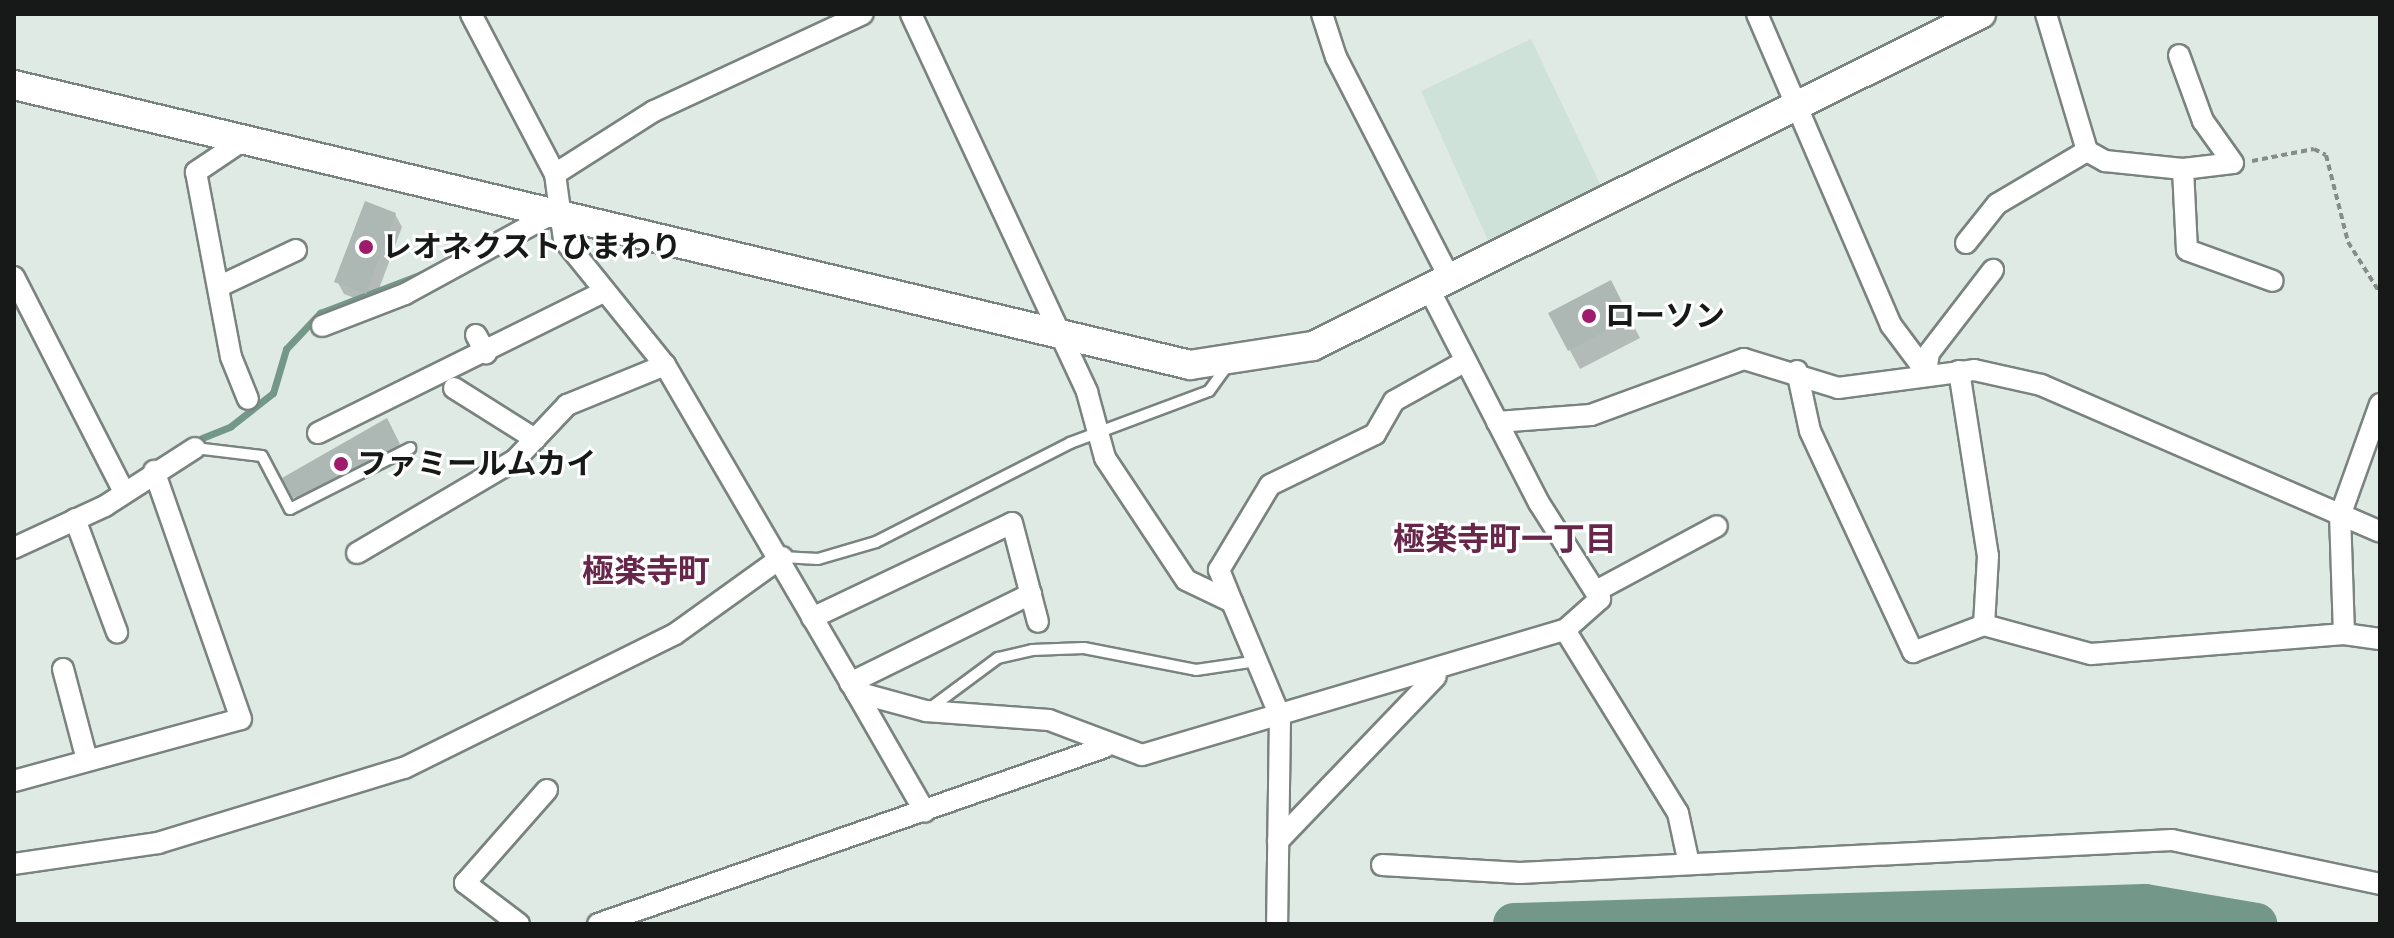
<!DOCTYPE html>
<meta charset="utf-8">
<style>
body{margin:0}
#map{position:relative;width:2394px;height:938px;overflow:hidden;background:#dfeae5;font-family:Figtree,"Noto Sans JP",sans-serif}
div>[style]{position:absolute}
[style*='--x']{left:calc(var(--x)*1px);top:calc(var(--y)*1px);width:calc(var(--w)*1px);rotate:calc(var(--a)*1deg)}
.built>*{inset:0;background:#cee2da}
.shadow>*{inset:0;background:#0003}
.stream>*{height:7px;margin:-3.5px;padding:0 3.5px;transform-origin:3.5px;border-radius:3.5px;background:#73988a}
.river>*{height:42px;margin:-21px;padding:0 21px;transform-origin:21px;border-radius:21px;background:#73988a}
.building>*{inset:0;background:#adb7b3}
.path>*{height:4px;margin-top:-2px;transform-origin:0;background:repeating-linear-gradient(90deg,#858c89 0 6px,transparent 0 10px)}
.roads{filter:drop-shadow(2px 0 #79837f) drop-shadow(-2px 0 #79837f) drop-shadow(0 2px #79837f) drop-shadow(0 -2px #79837f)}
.lane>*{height:10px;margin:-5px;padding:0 5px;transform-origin:5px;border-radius:5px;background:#fff}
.street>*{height:20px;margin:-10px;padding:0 10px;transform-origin:10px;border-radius:10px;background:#fff}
.secondary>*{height:28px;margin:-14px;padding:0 14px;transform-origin:14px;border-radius:14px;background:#fff}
.dots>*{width:22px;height:22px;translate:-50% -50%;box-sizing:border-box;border:4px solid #fff;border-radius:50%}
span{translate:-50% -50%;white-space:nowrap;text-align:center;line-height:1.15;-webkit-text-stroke:6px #fff;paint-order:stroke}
.poi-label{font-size:30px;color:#161918;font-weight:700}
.left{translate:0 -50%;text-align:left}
.neighbourhood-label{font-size:32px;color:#66274a;font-weight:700}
.frame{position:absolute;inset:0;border:16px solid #161918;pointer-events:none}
</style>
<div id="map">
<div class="built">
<i style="clip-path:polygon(1531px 39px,1601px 186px,1489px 243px,1421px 91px)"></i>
</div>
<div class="shadow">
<i style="clip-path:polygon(395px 214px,402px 227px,373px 305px,344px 294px,337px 281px)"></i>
<i style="clip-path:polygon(1621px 302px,1640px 338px,1580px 369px,1550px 314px)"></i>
<i style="clip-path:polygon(393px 433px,405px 458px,302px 510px,285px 478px)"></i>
</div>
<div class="stream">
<i style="--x:202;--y:438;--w:31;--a:-22"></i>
<i style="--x:231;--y:426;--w:53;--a:-38.2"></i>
<i style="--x:273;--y:393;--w:46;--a:-73.5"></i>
<i style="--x:286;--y:349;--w:50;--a:-46.6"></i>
<i style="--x:320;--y:313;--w:109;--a:-20.9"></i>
<i style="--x:422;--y:274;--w:75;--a:-28.6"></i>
</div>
<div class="river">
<i style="--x:1514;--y:924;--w:631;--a:-1.72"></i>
<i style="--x:2145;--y:905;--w:113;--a:9.7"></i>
</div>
<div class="building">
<i style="clip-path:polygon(365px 201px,396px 213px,366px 294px,334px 282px)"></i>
<i style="clip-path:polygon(1611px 280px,1630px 318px,1568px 351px,1548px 313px)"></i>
<i style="clip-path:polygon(387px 418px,400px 444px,293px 498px,282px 478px)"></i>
</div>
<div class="path">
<i style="--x:2252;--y:161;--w:63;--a:-11"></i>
<i style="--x:2314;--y:149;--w:13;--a:27"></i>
<i style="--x:2326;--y:155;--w:90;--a:75.8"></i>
<i style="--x:2348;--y:242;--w:60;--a:57.9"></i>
</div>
<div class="roads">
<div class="lane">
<i style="--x:195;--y:448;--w:67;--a:6.8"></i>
<i style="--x:262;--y:456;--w:60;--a:62.2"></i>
<i style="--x:290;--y:509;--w:135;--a:-26.9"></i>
<i style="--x:782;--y:557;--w:36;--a:3"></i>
<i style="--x:818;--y:559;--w:60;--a:-16.3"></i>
<i style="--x:876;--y:542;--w:218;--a:-27"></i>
<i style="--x:1070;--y:443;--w:148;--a:-20.5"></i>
<i style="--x:1209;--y:391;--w:31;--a:-54"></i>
<i style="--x:929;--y:709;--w:86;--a:-36.5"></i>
<i style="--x:998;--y:658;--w:35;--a:-13"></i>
<i style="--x:1032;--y:650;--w:52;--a:-2.2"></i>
<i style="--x:1084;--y:648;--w:114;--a:11.1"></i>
<i style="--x:1196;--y:670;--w:63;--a:-8.3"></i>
</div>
<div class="street">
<i style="--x:471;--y:14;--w:181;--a:62.3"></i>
<i style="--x:555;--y:174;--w:67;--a:82.2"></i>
<i style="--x:564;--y:240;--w:161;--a:51.1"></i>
<i style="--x:665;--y:365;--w:379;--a:59.7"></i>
<i style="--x:856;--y:692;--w:73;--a:15.2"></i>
<i style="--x:926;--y:711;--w:123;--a:4.2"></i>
<i style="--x:1049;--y:720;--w:99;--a:20.6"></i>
<i style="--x:1142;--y:755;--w:441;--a:-16.5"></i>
<i style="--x:1565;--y:630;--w:47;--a:-41.5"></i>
<i style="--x:1600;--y:599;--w:114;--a:-122.4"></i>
<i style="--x:1539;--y:503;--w:238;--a:-117.2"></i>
<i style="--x:911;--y:14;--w:417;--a:65"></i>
<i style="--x:1087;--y:392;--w:68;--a:74.7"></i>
<i style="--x:1105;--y:458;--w:146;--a:56.4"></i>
<i style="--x:1186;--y:580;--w:51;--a:25.6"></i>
<i style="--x:1232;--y:602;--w:124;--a:67.2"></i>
<i style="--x:1280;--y:716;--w:208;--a:90.8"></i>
<i style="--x:1322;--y:14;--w:45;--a:72"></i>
<i style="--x:1336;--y:57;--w:252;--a:62.8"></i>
<i style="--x:1757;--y:14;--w:339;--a:66.7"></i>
<i style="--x:1891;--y:325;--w:59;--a:53.3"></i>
<i style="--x:2046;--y:14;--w:143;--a:73.3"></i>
<i style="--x:2087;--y:151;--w:21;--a:29"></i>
<i style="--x:2105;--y:161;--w:78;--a:5.9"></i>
<i style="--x:2183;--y:169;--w:50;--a:-6.8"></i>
<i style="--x:2233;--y:163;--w:52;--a:-125.5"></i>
<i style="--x:2203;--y:121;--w:70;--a:-110"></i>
<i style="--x:248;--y:137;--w:63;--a:146.1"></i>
<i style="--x:196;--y:172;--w:188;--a:79.3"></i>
<i style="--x:231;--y:357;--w:45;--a:68"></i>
<i style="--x:2183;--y:169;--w:81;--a:87.2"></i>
<i style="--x:2187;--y:250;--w:91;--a:19.8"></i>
<i style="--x:555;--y:174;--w:117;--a:-32.5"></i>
<i style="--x:654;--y:111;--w:230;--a:-24.9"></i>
<i style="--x:1966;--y:243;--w:50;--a:-51.5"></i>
<i style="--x:1997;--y:204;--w:104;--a:-30.5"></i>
<i style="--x:14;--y:277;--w:242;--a:62.9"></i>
<i style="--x:220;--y:286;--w:84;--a:-25.3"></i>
<i style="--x:322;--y:326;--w:89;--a:-21.1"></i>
<i style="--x:405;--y:294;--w:173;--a:-28.6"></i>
<i style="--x:476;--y:335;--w:21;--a:61"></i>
<i style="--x:1797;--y:371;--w:61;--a:77.8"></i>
<i style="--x:1810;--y:431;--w:244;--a:65"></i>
<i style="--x:1913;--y:652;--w:76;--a:-20.8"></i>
<i style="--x:1984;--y:625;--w:111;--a:15.2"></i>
<i style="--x:2091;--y:654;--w:254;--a:-4.5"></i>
<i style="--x:2344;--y:634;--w:36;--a:8"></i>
<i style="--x:1959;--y:371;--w:187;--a:81.1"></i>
<i style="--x:1988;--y:556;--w:69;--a:93.3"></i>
<i style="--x:1926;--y:372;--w:19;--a:-81"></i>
<i style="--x:1929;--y:353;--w:105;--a:-52.4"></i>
<i style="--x:454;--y:388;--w:96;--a:32.2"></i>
<i style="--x:1497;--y:422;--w:94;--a:-4.3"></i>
<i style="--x:1591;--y:415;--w:163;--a:-20.1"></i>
<i style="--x:1744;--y:359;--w:98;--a:17.1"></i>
<i style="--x:1838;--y:388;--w:137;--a:-7.5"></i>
<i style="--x:1974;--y:370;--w:69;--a:12.6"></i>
<i style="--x:2041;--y:385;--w:369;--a:23.4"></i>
<i style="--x:318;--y:433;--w:320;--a:-26.3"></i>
<i style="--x:75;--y:519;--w:121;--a:69.6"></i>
<i style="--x:14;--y:548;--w:100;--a:-24.8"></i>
<i style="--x:105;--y:506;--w:107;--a:-32.8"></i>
<i style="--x:357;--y:553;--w:183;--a:-30.5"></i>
<i style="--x:515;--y:460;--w:76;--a:-46.6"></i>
<i style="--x:567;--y:405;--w:106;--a:-22.2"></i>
<i style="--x:1596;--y:591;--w:137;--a:-28.2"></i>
<i style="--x:1232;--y:602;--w:35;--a:-112"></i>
<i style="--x:1219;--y:570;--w:99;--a:-59"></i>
<i style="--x:1270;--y:485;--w:117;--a:-25.9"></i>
<i style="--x:1375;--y:434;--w:38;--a:-60"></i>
<i style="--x:1394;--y:401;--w:82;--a:-29.1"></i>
<i style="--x:812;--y:618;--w:221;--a:-25.4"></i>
<i style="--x:1012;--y:523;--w:102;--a:75.3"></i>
<i style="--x:1565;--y:630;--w:215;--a:58.3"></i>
<i style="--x:1678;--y:813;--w:52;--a:77.8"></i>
<i style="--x:2344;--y:634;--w:118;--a:-91.9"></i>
<i style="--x:2340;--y:516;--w:119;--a:-70.3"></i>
<i style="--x:63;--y:669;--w:94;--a:75.2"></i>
<i style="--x:850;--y:683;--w:202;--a:-26.2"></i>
<i style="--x:856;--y:692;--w:138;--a:60.1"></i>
<i style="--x:14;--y:781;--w:235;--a:-15.3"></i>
<i style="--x:241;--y:719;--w:263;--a:-109.3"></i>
<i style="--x:1278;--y:841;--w:228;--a:-46.2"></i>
<i style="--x:14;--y:864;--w:146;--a:-8.3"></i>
<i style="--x:158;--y:843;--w:257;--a:-17"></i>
<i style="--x:404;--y:768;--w:302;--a:-26.3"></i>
<i style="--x:675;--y:634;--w:132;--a:-35.7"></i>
<i style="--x:1382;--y:865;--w:138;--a:3.3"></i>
<i style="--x:1520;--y:873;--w:653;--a:-2.9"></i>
<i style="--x:2172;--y:840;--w:213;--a:11.9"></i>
<i style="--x:519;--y:924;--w:68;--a:-142.8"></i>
<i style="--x:465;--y:883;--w:124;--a:-48.6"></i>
<i style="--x:598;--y:924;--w:537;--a:-19.24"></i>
</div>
<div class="secondary">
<i style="--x:14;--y:85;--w:1209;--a:13.39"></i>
<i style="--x:1190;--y:365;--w:124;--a:-8.8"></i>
<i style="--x:1313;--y:346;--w:746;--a:-26.43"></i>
</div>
</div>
<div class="dots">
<i style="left:366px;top:247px;background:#9f1c6c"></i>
<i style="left:1589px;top:316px;background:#9f1c6c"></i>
<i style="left:341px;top:464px;background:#9f1c6c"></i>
</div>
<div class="poi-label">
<span class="left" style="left:382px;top:247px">レオネクストひまわり</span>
<span class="left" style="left:1605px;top:316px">ローソン</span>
<span class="left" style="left:357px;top:464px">ファミールムカイ</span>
</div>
<div class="neighbourhood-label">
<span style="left:1505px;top:539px">極楽寺町一丁目</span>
<span style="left:646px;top:571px">極楽寺町</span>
</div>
<div class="frame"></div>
</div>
